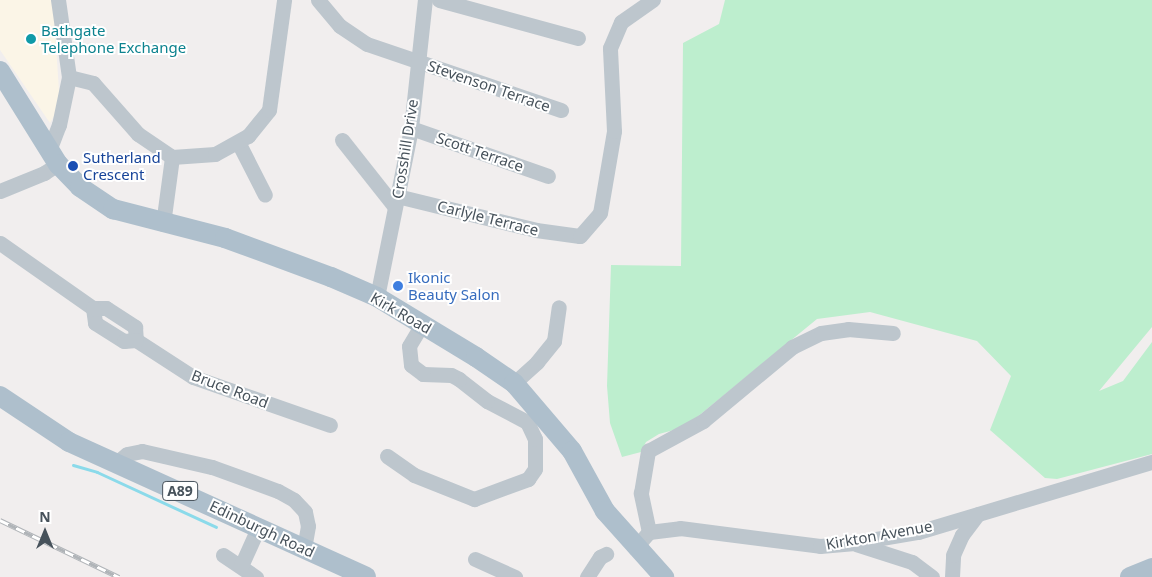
<!DOCTYPE html>
<style>
body{margin:0}
#map{position:relative;width:1152px;height:577px;overflow:hidden;background:#f1eeee;font-family:"Noto Sans",sans-serif}
div>[style]{position:absolute}
[style*='--x']{left:calc(var(--x)*1px);top:calc(var(--y)*1px);width:calc(var(--w)*1px);rotate:calc(var(--a)*1deg)}
.commercial>*{inset:0;background:#fbf5e7}
.green>*{inset:0;background:#bdeece}
.stream>*{height:3px;margin:-1.5px;padding:0 1.5px;transform-origin:1.5px;border-radius:1.5px;background:#8bdaea}
.minor>*{height:15px;margin:-7.5px;padding:0 7.5px;transform-origin:7.5px;border-radius:7.5px;background:#bdc6cd}
.major>*{height:20px;margin:-10px;padding:0 10px;transform-origin:10px;border-radius:10px;background:#aebfcc}
.rail>*{height:5px;margin-top:-2.5px;transform-origin:0;background:repeating-linear-gradient(90deg,#fff 0 9px,#b0b4b8 0 18px);box-sizing:border-box;border-block:1px solid #b0b4b8}
.dots>*{width:14px;height:14px;translate:-50% -50%;box-sizing:border-box;border:2px solid #fff;border-radius:50%}
span{translate:-50% -50%;white-space:nowrap;text-align:center;line-height:1.15;-webkit-text-stroke:4px #fff;paint-order:stroke}
.shield-label span{padding:1px 4px;background:#fff;border:1px solid;border-radius:4px;-webkit-text-stroke-width:0}
.shield-label{font-size:14px;color:#47525b;font-weight:700}
.culture-label{font-size:15px;color:#0d838f}
.left{translate:0 -50%;text-align:left}
.street-label{font-size:15px;color:#47525b}
.transit-label{font-size:15px;color:#164399}
.shop-label{font-size:15px;color:#366cbe}
.north{position:absolute;left:20px;top:507px;width:50px;height:50px;-webkit-text-stroke:4px #fff;paint-order:stroke;rotate:0deg;font-size:14px;font-weight:700;line-height:20px;text-align:center;color:#47525b}
.north::after{content:'';display:block;margin:auto;width:18px;height:22px;background:#47525b;clip-path:polygon(50% 0,100% 100%,50% 72%,0 100%)}
</style>
<div id="map">
<div class="commercial">
<i style="clip-path:polygon(0 0,53px 0,60px 106px,50px 123px,0 50px)"></i>
</div>
<div class="green">
<i style="clip-path:polygon(725px 0,1152px 0,1152px 327px,1099px 391px,1123px 381px,1152px 342px,1152px 454px,1057px 479px,1045px 478px,990px 430px,1011px 376px,977px 341px,870px 312px,817px 319px,685px 427px,659px 434px,646px 442px,641px 452px,622px 457px,610px 423px,607px 386px,611px 265px,681px 266px,683px 43px,719px 24px)"></i>
</div>
<div class="stream">
<i style="--x:73;--y:465;--w:25;--a:16"></i>
<i style="--x:97;--y:472;--w:131;--a:24.8"></i>
</div>
<div class="minor">
<i style="--x:318;--y:0;--w:34;--a:50"></i>
<i style="--x:340;--y:26;--w:32;--a:34"></i>
<i style="--x:367;--y:44;--w:205;--a:18.8"></i>
<i style="--x:439;--y:0;--w:144;--a:15.3"></i>
<i style="--x:69;--y:77;--w:25;--a:14"></i>
<i style="--x:93;--y:83;--w:68;--a:48.6"></i>
<i style="--x:138;--y:134;--w:41;--a:34.1"></i>
<i style="--x:411;--y:128;--w:145;--a:19.3"></i>
<i style="--x:342;--y:140;--w:85;--a:51.7"></i>
<i style="--x:238;--y:142;--w:59;--a:63"></i>
<i style="--x:50;--y:148;--w:25;--a:-69"></i>
<i style="--x:59;--y:125;--w:49;--a:-78.2"></i>
<i style="--x:69;--y:77;--w:78;--a:-98.1"></i>
<i style="--x:0;--y:191;--w:48;--a:-22.2"></i>
<i style="--x:44;--y:173;--w:17;--a:-33"></i>
<i style="--x:397;--y:196;--w:143;--a:13.7"></i>
<i style="--x:536;--y:230;--w:44;--a:7.8"></i>
<i style="--x:580;--y:236;--w:30;--a:-49"></i>
<i style="--x:600;--y:213;--w:83;--a:-80.3"></i>
<i style="--x:614;--y:131;--w:83;--a:-92.8"></i>
<i style="--x:610;--y:48;--w:28;--a:-67"></i>
<i style="--x:621;--y:22;--w:39;--a:-35"></i>
<i style="--x:163;--y:224;--w:68;--a:-82.3"></i>
<i style="--x:172;--y:157;--w:43;--a:-4"></i>
<i style="--x:215;--y:154;--w:38;--a:-29"></i>
<i style="--x:248;--y:136;--w:33;--a:-51"></i>
<i style="--x:269;--y:110;--w:111;--a:-82.2"></i>
<i style="--x:0;--y:243;--w:113;--a:35"></i>
<i style="--x:93;--y:308;--w:13;--a:0"></i>
<i style="--x:106;--y:308;--w:35;--a:33"></i>
<i style="--x:135;--y:327;--w:13;--a:86"></i>
<i style="--x:136;--y:340;--w:68;--a:33"></i>
<i style="--x:193;--y:377;--w:145;--a:19.3"></i>
<i style="--x:377;--y:297;--w:172;--a:-78.6"></i>
<i style="--x:411;--y:128;--w:129;--a:-83.8"></i>
<i style="--x:93;--y:308;--w:15;--a:82"></i>
<i style="--x:95;--y:323;--w:34;--a:32"></i>
<i style="--x:124;--y:341;--w:12;--a:-5"></i>
<i style="--x:514;--y:383;--w:31;--a:-42"></i>
<i style="--x:537;--y:362;--w:27;--a:-51"></i>
<i style="--x:554;--y:341;--w:34;--a:-82"></i>
<i style="--x:387;--y:456;--w:33;--a:35"></i>
<i style="--x:414;--y:475;--w:65;--a:21.8"></i>
<i style="--x:474;--y:499;--w:58;--a:-20.3"></i>
<i style="--x:528;--y:479;--w:12;--a:-55"></i>
<i style="--x:535;--y:469;--w:30;--a:-90"></i>
<i style="--x:535;--y:439;--w:19;--a:-115"></i>
<i style="--x:527;--y:422;--w:45;--a:-152.3"></i>
<i style="--x:487;--y:401;--w:36;--a:-142"></i>
<i style="--x:459;--y:379;--w:9;--a:-153"></i>
<i style="--x:451;--y:375;--w:28;--a:-178"></i>
<i style="--x:423;--y:374;--w:15;--a:-143"></i>
<i style="--x:411;--y:365;--w:19;--a:-96"></i>
<i style="--x:409;--y:346;--w:26;--a:-59"></i>
<i style="--x:116;--y:463;--w:14;--a:-39"></i>
<i style="--x:127;--y:454;--w:15;--a:-11"></i>
<i style="--x:142;--y:451;--w:72;--a:12.9"></i>
<i style="--x:212;--y:467;--w:70;--a:20"></i>
<i style="--x:278;--y:491;--w:18;--a:29"></i>
<i style="--x:294;--y:500;--w:16;--a:47"></i>
<i style="--x:305;--y:512;--w:14;--a:78"></i>
<i style="--x:308;--y:526;--w:22;--a:100"></i>
<i style="--x:649;--y:532;--w:40;--a:-102"></i>
<i style="--x:641;--y:493;--w:43;--a:-80.5"></i>
<i style="--x:648;--y:451;--w:63;--a:-28.6"></i>
<i style="--x:703;--y:421;--w:116;--a:-39.7"></i>
<i style="--x:792;--y:347;--w:32;--a:-26"></i>
<i style="--x:821;--y:333;--w:27;--a:-8"></i>
<i style="--x:848;--y:329;--w:45;--a:5.1"></i>
<i style="--x:856;--y:544;--w:59;--a:17.8"></i>
<i style="--x:912;--y:562;--w:25;--a:37"></i>
<i style="--x:635;--y:548;--w:21;--a:-49"></i>
<i style="--x:649;--y:532;--w:31;--a:-7"></i>
<i style="--x:680;--y:528;--w:141;--a:7.3"></i>
<i style="--x:820;--y:546;--w:32;--a:-5"></i>
<i style="--x:852;--y:543;--w:67;--a:-9.5"></i>
<i style="--x:918;--y:532;--w:244;--a:-16.7"></i>
<i style="--x:223;--y:555;--w:40;--a:34"></i>
<i style="--x:475;--y:559;--w:44;--a:24.2"></i>
<i style="--x:241;--y:566;--w:44;--a:-65.8"></i>
<i style="--x:587;--y:577;--w:24;--a:-57"></i>
<i style="--x:600;--y:557;--w:7;--a:-27"></i>
<i style="--x:952;--y:577;--w:22;--a:-87"></i>
<i style="--x:953;--y:555;--w:22;--a:-66"></i>
<i style="--x:962;--y:535;--w:26;--a:-53"></i>
</div>
<div class="major">
<i style="--x:0;--y:71;--w:110;--a:58.1"></i>
<i style="--x:58;--y:164;--w:32;--a:46"></i>
<i style="--x:80;--y:187;--w:40;--a:34"></i>
<i style="--x:113;--y:209;--w:116;--a:14.5"></i>
<i style="--x:225;--y:238;--w:113;--a:20.2"></i>
<i style="--x:331;--y:277;--w:50;--a:23.5"></i>
<i style="--x:377;--y:297;--w:116;--a:31.2"></i>
<i style="--x:476;--y:357;--w:46;--a:34.4"></i>
<i style="--x:514;--y:383;--w:89;--a:49.5"></i>
<i style="--x:572;--y:451;--w:68;--a:61.2"></i>
<i style="--x:605;--y:511;--w:89;--a:48.2"></i>
<i style="--x:0;--y:396;--w:83;--a:33.7"></i>
<i style="--x:69;--y:442;--w:326;--a:24.4"></i>
<i style="--x:1130;--y:577;--w:24;--a:-22"></i>
</div>
<div class="rail">
<i style="--x:0;--y:520;--w:132;--a:25.6"></i>
</div>
<div class="dots">
<i style="left:31px;top:39px;background:#0f9aa8"></i>
<i style="left:73px;top:166px;background:#1a4fb4"></i>
<i style="left:398px;top:286px;background:#3f7fe0"></i>
</div>
<div class="shield-label">
<span style="left:180px;top:491px">A89</span>
</div>
<div class="culture-label">
<span class="left" style="left:41px;top:39px">Bathgate<br>Telephone Exchange</span>
</div>
<div class="street-label">
<span style="left:489px;top:86px;rotate:19deg">Stevenson Terrace</span>
<span style="left:405px;top:149px;rotate:-81deg">Crosshill Drive</span>
<span style="left:480px;top:152px;rotate:19deg">Scott Terrace</span>
<span style="left:488px;top:218px;rotate:14deg">Carlyle Terrace</span>
<span style="left:401px;top:313px;rotate:30deg">Kirk Road</span>
<span style="left:230px;top:389px;rotate:21deg">Bruce Road</span>
<span style="left:262px;top:529px;rotate:25deg">Edinburgh Road</span>
<span style="left:879px;top:535px;rotate:-10deg">Kirkton Avenue</span>
</div>
<div class="transit-label">
<span class="left" style="left:83px;top:166px">Sutherland<br>Crescent</span>
</div>
<div class="shop-label">
<span class="left" style="left:408px;top:286px">Ikonic<br>Beauty Salon</span>
</div>
<div class="north">N</div>
</div>
